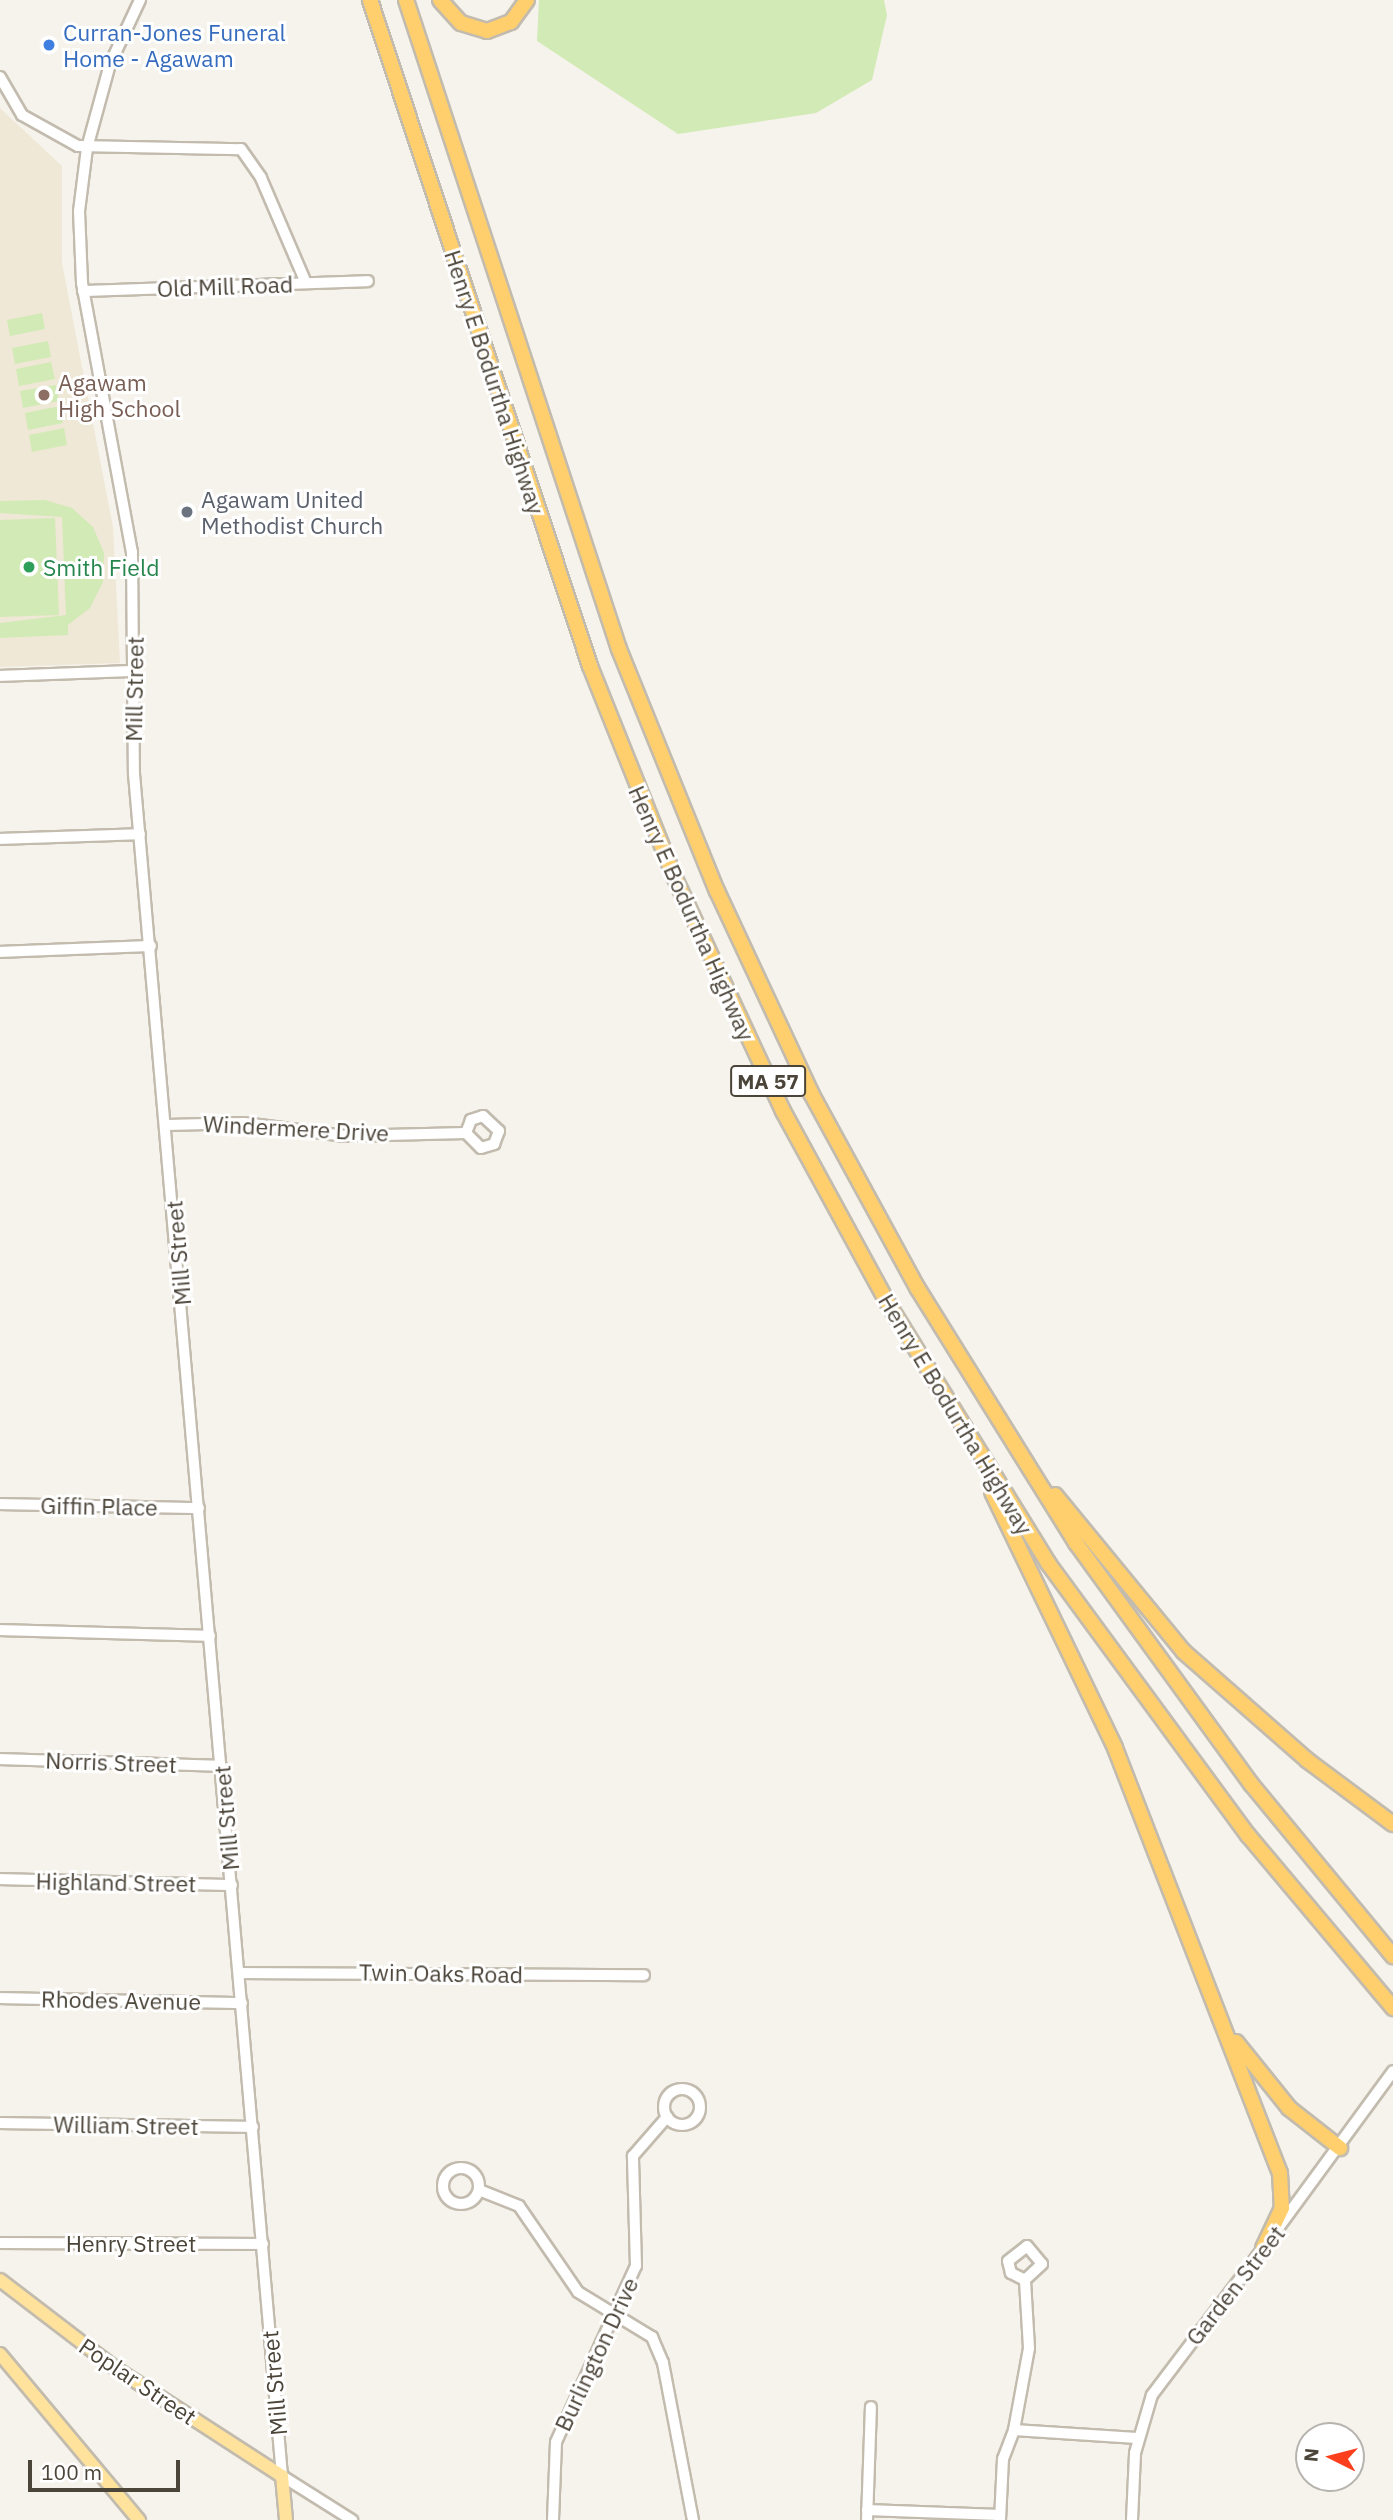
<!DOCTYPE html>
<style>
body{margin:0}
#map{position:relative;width:1393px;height:2520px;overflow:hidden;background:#f6f3ec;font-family:"IBM Plex Sans",sans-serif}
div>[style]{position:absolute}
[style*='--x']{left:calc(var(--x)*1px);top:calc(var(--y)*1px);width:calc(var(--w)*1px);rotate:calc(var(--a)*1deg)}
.education>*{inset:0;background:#efe8d6}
.green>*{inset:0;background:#d2eab5}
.roads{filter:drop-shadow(2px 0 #c2bbae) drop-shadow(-2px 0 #c2bbae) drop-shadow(0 2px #c2bbae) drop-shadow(0 -2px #c2bbae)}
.minor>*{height:10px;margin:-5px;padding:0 5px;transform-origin:5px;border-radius:5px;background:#fff}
.minor>.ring{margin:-5px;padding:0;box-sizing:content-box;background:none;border:10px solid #fff;border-radius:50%}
.major>*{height:12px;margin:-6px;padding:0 6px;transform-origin:6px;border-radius:6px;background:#ffe39c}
.highway>*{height:14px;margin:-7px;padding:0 7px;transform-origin:7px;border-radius:7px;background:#ffcf6e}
.dots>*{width:19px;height:19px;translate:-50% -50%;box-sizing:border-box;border:4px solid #fff;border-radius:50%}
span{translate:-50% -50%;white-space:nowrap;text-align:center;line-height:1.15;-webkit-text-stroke:6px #fff;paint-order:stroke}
.shield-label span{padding:2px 5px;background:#fff;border:2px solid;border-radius:5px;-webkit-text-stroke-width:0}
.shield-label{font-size:21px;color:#4b4439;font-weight:700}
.shop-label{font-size:23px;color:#366cbe}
.left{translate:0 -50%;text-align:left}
.street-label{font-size:23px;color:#4b4439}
.education-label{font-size:23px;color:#785e54}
.worship-label{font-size:23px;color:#5b616d}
.leisure-label{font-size:23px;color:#27864d}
.north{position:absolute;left:1295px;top:2422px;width:70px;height:70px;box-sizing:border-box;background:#fff;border:2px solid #b7b4b0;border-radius:50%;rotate:276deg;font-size:19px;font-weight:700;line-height:28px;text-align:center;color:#4b4439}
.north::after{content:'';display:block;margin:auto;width:24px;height:32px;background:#fc3f1d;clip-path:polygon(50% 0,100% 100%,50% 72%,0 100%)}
.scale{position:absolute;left:28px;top:2460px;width:152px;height:32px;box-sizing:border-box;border:4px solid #4b4439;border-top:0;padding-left:9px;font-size:21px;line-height:24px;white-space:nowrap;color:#4b4439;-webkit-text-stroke:5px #fff;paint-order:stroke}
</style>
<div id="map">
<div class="education">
<i style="clip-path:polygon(0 108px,62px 166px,62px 263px,113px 527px,120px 663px,0 667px)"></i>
</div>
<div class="green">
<i style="clip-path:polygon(539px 0,884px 0,887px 15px,872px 80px,816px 113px,678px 134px,537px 41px)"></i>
<i style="clip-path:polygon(42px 313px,45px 329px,10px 336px,7px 320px)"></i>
<i style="clip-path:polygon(48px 341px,51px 357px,15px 364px,12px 348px)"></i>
<i style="clip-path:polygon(51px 362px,55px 379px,19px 386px,16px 369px)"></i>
<i style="clip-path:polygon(56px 385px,59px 401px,23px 408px,20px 391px)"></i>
<i style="clip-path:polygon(60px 406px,63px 423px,28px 430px,25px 413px)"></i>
<i style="clip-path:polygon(64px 428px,67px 445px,32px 452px,29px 435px)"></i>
<i style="clip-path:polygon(45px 500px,72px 508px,93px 527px,104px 553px,103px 582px,90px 608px,68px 625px,68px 635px,0 638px,0 623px,66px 615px,62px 517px,0 513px,0 501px)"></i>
<i style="clip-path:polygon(55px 518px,59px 615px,0 617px,0 520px)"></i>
</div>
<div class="roads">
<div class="minor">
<i style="--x:140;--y:0;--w:71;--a:115.1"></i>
<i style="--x:110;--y:64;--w:87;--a:105.3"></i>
<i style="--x:87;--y:148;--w:64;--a:97.2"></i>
<i style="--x:79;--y:211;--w:72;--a:87.6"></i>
<i style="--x:82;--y:283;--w:274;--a:79.5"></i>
<i style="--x:132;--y:552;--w:222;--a:89.5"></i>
<i style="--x:134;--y:774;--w:1708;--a:85.03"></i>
<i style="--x:282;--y:2476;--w:83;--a:32.2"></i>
<i style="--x:0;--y:77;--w:44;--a:59.9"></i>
<i style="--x:22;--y:115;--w:64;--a:29"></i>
<i style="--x:78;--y:146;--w:163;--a:1.1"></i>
<i style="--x:241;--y:149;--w:35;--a:55"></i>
<i style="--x:261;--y:178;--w:114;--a:66.8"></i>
<i style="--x:83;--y:291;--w:285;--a:-2"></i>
<i style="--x:0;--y:676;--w:133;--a:-2.2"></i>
<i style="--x:0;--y:839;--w:140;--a:-2"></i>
<i style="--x:0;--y:952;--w:151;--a:-2.3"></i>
<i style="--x:168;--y:1125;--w:76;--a:-1.5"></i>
<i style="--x:244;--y:1123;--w:102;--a:7.3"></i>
<i style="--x:345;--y:1136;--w:121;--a:-1.4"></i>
<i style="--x:466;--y:1133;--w:21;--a:45"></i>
<i style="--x:481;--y:1148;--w:14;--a:-17"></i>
<i style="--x:494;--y:1144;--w:14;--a:-69"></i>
<i style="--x:499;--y:1131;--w:22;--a:-137"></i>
<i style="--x:483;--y:1116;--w:13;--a:162"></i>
<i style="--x:471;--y:1120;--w:14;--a:111"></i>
<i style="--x:0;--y:1504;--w:199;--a:1.2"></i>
<i style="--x:0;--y:1630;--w:210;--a:1.6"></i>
<i style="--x:0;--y:1759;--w:221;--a:1.8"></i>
<i style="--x:0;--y:1879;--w:232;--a:1.5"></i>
<i style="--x:239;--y:1973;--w:405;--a:0.3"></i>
<i style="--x:0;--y:1998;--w:242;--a:1.2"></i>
<i class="ring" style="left:664px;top:2089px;width:26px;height:26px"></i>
<i style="--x:0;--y:2123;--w:253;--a:0.9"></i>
<i class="ring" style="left:443px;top:2168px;width:26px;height:26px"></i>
<i style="--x:479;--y:2190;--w:43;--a:21.8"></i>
<i style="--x:519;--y:2206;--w:104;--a:55.5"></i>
<i style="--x:578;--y:2292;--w:87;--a:31.3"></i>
<i style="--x:652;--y:2337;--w:28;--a:67"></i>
<i style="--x:663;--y:2363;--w:160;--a:79.2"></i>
<i style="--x:1276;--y:2231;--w:198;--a:-53.8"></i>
<i style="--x:0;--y:2243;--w:263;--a:0.2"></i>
<i style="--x:1014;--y:2430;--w:83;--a:-79.6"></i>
<i style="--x:1029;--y:2348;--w:68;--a:-93.4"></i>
<i style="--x:1025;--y:2280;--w:16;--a:-153"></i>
<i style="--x:1011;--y:2273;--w:12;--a:-104"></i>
<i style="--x:1008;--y:2261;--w:24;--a:-38"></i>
<i style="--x:1027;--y:2246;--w:23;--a:50"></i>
<i style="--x:1042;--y:2264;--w:23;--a:137"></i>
<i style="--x:867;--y:2510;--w:133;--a:2.2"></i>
<i style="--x:553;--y:2520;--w:78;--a:-87.8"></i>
<i style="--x:556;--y:2442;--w:193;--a:-65.6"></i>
<i style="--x:636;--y:2266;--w:110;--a:-91.6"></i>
<i style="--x:633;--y:2156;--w:52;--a:-48.9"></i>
<i style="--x:867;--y:2520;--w:113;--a:-88"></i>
<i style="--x:1000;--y:2520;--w:61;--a:-87.2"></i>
<i style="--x:1003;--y:2459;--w:31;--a:-69"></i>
<i style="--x:1014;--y:2430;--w:123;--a:3.7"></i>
<i style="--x:1132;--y:2520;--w:67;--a:-87.4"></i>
<i style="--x:1135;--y:2453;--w:60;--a:-73.7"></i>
<i style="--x:1152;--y:2395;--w:191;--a:-52.9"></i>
</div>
<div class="major">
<i style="--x:0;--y:2280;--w:145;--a:37.4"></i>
<i style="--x:115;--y:2368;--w:199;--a:32.9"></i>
<i style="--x:282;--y:2476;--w:44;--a:84.8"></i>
<i style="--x:0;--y:2354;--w:217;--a:50.1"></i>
</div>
<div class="highway">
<i style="--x:370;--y:0;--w:701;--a:71.72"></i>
<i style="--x:590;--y:666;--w:224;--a:68.2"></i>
<i style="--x:673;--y:874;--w:261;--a:65.1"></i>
<i style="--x:783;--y:1111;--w:223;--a:61.4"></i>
<i style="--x:890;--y:1307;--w:301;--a:58.3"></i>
<i style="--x:1048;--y:1563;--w:338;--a:53.7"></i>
<i style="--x:1248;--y:1835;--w:226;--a:50"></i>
<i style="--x:406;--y:0;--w:683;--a:71.83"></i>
<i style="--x:619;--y:649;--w:261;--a:68"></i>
<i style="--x:717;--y:891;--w:223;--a:65"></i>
<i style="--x:811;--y:1093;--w:223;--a:61.4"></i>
<i style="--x:918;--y:1289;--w:299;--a:58.1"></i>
<i style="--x:1076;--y:1543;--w:299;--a:54"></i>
<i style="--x:1252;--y:1785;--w:222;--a:50.5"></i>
<i style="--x:440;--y:0;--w:31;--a:48"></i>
<i style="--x:461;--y:23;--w:27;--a:17"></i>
<i style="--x:487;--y:31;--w:26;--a:-21"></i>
<i style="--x:511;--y:22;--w:27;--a:-54"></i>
<i style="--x:992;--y:1492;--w:284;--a:64.3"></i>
<i style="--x:1115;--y:1748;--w:456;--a:68.8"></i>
<i style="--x:1280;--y:2173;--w:35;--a:87"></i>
<i style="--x:1282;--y:2208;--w:44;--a:115.4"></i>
<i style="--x:1055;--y:1495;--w:203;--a:50.6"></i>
<i style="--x:1184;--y:1652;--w:164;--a:41.3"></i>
<i style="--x:1307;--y:1760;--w:107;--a:36.7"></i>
<i style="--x:1236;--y:2042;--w:85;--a:51.2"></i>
<i style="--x:1289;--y:2108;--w:65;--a:38.1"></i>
</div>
</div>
<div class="dots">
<i style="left:49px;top:45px;background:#3f7fe0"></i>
<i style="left:44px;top:395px;background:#8d6e63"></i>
<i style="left:187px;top:512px;background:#6b7280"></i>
<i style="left:29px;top:567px;background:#2e9e5b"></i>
</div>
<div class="shield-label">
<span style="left:768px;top:1081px">MA 57</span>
</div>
<div class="shop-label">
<span class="left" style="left:63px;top:45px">Curran-Jones Funeral<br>Home - Agawam</span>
</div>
<div class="street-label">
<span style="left:225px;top:286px;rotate:-2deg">Old Mill Road</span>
<span style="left:495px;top:382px;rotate:72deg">Henry E Bodurtha Highway</span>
<span style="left:134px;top:689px;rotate:-89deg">Mill Street</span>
<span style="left:692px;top:913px;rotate:66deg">Henry E Bodurtha Highway</span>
<span style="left:296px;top:1128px;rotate:3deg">Windermere Drive</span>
<span style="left:178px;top:1253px;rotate:-95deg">Mill Street</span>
<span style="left:956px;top:1414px;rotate:59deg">Henry E Bodurtha Highway</span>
<span style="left:99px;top:1506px;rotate:1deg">Giffin Place</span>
<span style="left:111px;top:1762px;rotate:2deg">Norris Street</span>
<span style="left:226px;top:1818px;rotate:-95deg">Mill Street</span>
<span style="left:116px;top:1882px;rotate:1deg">Highland Street</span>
<span style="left:441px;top:1973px;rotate:1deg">Twin Oaks Road</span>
<span style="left:121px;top:2000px;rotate:1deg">Rhodes Avenue</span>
<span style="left:126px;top:2125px;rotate:1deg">William Street</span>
<span style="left:131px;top:2243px">Henry Street</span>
<span style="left:1235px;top:2285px;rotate:-52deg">Garden Street</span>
<span style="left:596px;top:2354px;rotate:-65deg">Burlington Drive</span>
<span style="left:138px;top:2381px;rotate:34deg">Poplar Street</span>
<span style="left:274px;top:2383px;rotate:-95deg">Mill Street</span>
</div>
<div class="education-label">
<span class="left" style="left:58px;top:395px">Agawam<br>High School</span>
</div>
<div class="worship-label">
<span class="left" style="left:201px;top:512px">Agawam United<br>Methodist Church</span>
</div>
<div class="leisure-label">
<span class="left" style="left:43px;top:567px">Smith Field</span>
</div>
<div class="north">N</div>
<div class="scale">100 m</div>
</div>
